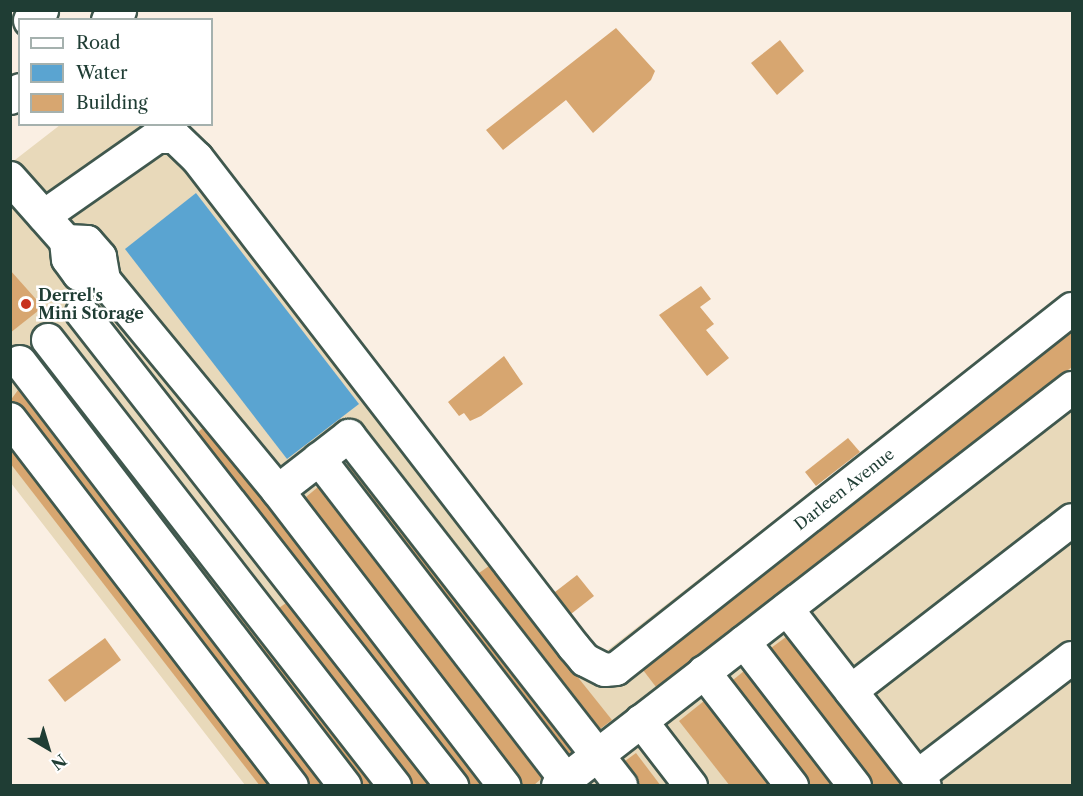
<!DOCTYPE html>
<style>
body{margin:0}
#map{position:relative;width:1083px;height:796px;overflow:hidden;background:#faefe3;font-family:"Libre Caslon Text",serif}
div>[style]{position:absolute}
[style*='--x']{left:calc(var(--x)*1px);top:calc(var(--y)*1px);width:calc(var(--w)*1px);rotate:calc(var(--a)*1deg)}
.built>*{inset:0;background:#e8d9ba}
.water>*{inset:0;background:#5aa4d1}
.building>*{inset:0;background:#d7a670}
.roads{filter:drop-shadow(2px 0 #40584e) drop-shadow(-2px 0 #40584e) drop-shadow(0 2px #40584e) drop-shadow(0 -2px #40584e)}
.minor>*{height:32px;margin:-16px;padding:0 16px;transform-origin:16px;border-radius:16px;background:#fff}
.major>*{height:33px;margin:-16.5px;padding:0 16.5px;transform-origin:16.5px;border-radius:16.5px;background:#fff}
.dots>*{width:16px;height:16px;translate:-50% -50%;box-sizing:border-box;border:3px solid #fff;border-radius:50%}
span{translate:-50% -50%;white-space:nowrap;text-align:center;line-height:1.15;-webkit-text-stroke:5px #fff;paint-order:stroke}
.poi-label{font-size:16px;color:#1f3d34;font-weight:700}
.left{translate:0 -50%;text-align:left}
.street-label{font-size:16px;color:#1f3d34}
.frame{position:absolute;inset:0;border:12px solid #1f3d34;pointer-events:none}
.legend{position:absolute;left:18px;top:18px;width:195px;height:108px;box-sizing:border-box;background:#fff;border:2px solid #a5b1ae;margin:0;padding:8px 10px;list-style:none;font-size:18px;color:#1f3d34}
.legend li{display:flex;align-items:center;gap:12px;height:30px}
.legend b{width:30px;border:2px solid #a5b1ae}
.north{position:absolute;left:18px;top:718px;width:60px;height:60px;-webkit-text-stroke:4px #fff;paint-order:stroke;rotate:142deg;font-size:16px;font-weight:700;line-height:24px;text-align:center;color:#1f3d34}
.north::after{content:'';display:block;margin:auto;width:21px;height:27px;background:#1f3d34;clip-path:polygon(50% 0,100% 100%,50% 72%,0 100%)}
</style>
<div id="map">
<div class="built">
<i style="clip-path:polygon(60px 125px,168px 125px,591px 663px,1072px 289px,1072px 785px,245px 785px,11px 483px,11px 163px)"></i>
</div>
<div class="water">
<i style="clip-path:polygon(196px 193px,359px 404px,287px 459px,125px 249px)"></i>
</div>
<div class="building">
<i style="clip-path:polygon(616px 28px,655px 71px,651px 80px,593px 133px,566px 100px,503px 150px,486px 130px)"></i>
<i style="clip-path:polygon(780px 40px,804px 71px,777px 95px,751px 63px)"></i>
<i style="clip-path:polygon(10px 270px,43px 307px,10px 333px)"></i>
<i style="clip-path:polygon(701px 286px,711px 299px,700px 307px,714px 324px,706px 330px,729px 358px,707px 376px,659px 315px)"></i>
<i style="clip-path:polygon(1072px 332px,1072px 367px,656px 687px,643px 670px)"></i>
<i style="clip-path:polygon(504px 356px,523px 384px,481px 416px,470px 421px,464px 413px,459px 416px,448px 402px)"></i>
<i style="clip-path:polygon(18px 390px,322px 786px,310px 786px,24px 408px,10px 401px)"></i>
<i style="clip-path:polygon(203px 428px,264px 502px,481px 786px,470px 786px,198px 432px)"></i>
<i style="clip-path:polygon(848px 438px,860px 452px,816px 486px,805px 472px)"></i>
<i style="clip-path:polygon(10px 449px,269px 786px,260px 786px,92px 569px,10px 463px)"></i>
<i style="clip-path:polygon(348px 464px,572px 752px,569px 754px,346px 465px)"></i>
<i style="clip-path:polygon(318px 487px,542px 778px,533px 786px,522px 786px,306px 497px)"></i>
<i style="clip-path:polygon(193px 558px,194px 558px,372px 786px,363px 786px)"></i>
<i style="clip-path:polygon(489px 566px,612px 720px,600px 729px,479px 573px)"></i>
<i style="clip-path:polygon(577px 575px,594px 596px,571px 614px,555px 592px)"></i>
<i style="clip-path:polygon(286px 603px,429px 786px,413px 786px,279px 608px)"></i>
<i style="clip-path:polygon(786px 637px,902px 786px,873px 786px,771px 648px)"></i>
<i style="clip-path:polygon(105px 638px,121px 660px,65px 702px,48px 680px)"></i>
<i style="clip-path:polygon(744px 671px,832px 786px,810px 786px,733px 680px)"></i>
<i style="clip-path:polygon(704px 701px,769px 786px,730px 786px,679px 721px)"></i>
<i style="clip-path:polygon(636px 753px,661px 786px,639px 786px,625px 761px)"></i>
</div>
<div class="roads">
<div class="minor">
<i style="--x:10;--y:178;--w:84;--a:48.4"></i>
<i style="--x:66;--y:241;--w:18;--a:84"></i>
<i style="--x:68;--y:259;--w:19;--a:54"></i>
<i style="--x:79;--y:274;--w:26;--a:13"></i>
<i style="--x:44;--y:216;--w:138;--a:-35"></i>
<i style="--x:157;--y:137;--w:18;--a:0"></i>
<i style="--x:175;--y:137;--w:30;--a:44"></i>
<i style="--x:197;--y:158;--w:617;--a:52.37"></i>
<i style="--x:574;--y:647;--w:17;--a:50"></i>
<i style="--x:585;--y:660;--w:22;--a:27"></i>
<i style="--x:605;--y:670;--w:11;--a:-5"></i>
<i style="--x:616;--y:669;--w:581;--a:-38.29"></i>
<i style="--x:66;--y:241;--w:21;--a:3"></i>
<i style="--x:87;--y:242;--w:20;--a:49"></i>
<i style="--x:100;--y:257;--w:23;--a:80"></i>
<i style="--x:104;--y:280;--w:273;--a:50.5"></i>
<i style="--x:278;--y:491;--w:372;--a:52.5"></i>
<i style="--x:82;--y:313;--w:601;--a:51.97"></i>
<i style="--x:48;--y:340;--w:565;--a:52.12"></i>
<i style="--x:20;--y:362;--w:534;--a:52.53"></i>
<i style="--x:10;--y:419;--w:463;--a:52.5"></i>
<i style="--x:319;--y:459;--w:413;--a:52.4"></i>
<i style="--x:278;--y:491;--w:90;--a:-37.8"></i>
<i style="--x:349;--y:436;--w:443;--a:52.1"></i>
<i style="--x:787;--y:609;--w:224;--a:52.1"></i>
<i style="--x:744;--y:642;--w:182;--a:52.4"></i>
<i style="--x:704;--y:672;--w:144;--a:52.3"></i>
<i style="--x:851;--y:691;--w:279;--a:-37.7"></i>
<i style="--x:641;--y:721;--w:82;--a:52.4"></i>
<i style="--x:918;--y:776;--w:194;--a:-37.5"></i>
<i style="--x:558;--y:786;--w:650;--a:-37.75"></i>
</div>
<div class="major">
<i style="--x:30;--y:20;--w:15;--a:-42"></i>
<i style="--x:108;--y:20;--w:15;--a:-42"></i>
<i style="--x:10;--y:97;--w:12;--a:-35"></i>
</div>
</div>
<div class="dots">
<i style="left:26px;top:304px;background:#c8321e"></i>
</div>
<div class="poi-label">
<span class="left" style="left:38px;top:304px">Derrel's<br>Mini Storage</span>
</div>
<div class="street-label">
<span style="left:844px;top:489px;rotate:-38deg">Darleen Avenue</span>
</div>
<div class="frame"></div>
<ul class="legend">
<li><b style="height:8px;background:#fff"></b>Road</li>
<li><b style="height:16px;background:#5aa4d1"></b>Water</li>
<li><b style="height:16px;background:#d7a670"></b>Building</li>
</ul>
<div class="north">N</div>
</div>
